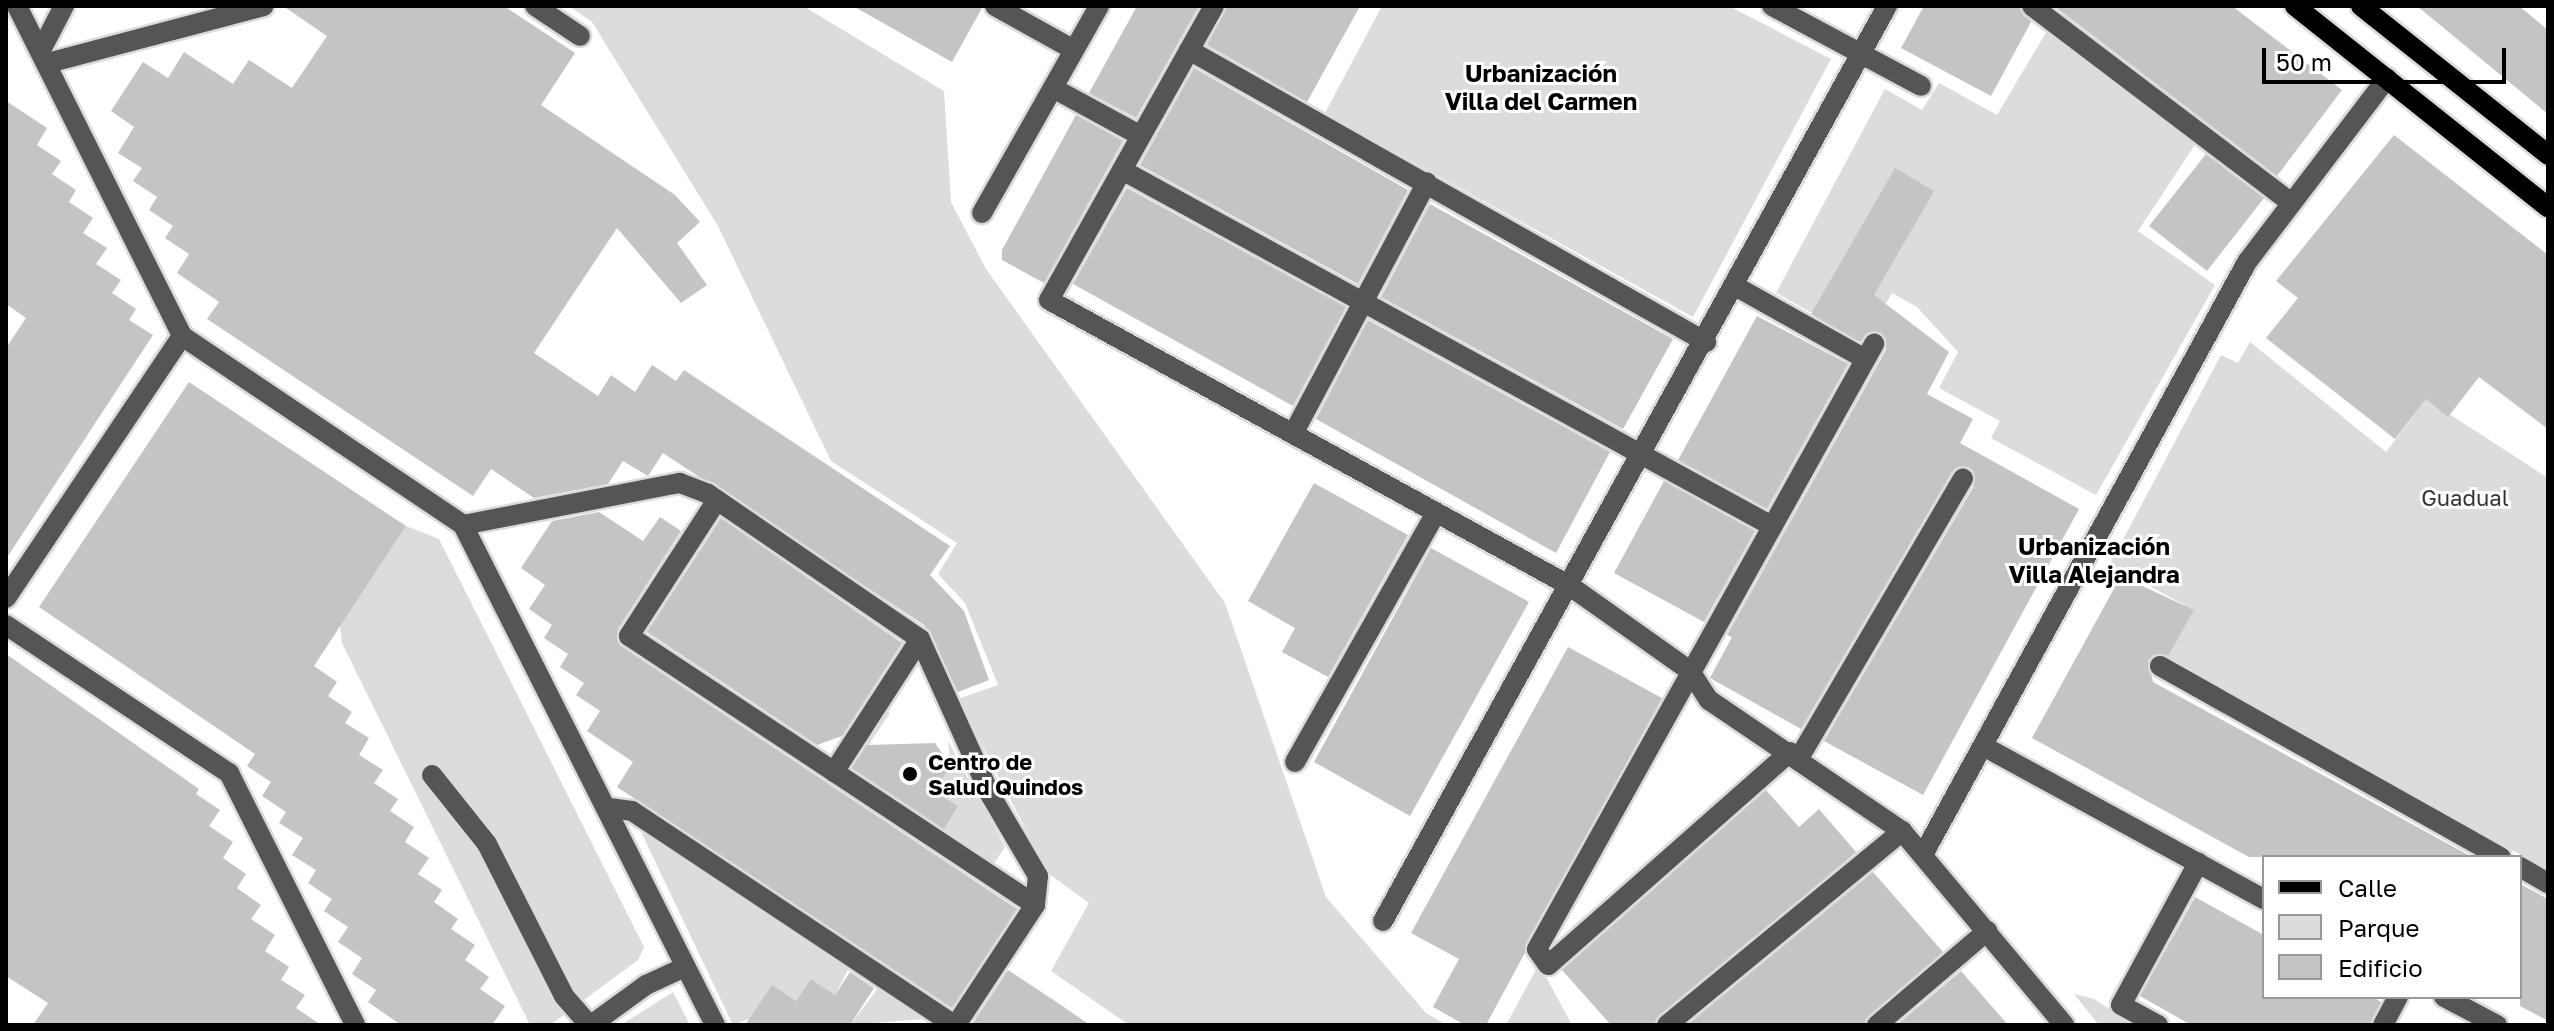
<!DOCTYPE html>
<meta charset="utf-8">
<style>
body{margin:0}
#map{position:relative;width:2554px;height:1031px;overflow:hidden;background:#fff;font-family:"Golos Text",sans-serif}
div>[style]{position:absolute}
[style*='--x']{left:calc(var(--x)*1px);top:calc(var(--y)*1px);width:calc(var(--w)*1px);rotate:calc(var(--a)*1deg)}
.green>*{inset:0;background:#dcdcdc}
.building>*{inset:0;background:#c4c4c4}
.roads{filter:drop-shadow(2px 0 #dbdbdb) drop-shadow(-2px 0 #dbdbdb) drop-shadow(0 2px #dbdbdb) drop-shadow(0 -2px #dbdbdb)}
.minor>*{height:20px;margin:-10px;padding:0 10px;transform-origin:10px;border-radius:10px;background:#555}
.major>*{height:20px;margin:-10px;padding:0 10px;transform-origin:10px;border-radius:10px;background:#000}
.dots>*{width:22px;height:22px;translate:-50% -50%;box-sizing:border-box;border:4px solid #fff;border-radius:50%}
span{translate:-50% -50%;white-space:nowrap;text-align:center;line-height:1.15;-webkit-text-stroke:6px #fff;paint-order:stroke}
.park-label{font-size:22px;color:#333}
.poi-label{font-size:22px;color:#000;font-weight:700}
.left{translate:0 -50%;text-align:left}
.neighbourhood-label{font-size:24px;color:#000;font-weight:700}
.frame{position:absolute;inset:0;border:8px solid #000;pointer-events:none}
.legend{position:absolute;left:2262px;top:855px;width:260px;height:144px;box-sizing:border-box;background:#fff;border:2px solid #999;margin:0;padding:10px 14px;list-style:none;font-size:24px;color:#000}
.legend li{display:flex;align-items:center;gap:16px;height:40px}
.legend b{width:40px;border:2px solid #999}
.scale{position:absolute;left:2262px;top:48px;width:244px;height:36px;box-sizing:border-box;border:4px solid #000;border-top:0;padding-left:10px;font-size:24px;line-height:28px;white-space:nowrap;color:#000;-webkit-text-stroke:6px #fff;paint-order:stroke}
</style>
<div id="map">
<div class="green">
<i style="clip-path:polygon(569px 6px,803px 6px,944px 91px,951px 202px,986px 269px,1225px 603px,1326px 897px,1426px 1013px,1447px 1025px,1129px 1025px,1051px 971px,1089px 903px,1049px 874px,958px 699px,998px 685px,965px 603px,938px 574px,957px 543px,831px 461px,718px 226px,592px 22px)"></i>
<i style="clip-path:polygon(1382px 6px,1729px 6px,1831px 59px,1693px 317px,1325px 113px)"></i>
<i style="clip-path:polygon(2047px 31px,2196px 143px,2138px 231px,2215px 285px,2096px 495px,1991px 438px,2000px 421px,1939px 388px,1958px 352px,1917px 307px,1892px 293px,1879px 315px,1810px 312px,1776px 293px,1885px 89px,1922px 110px,1939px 83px,1997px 115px)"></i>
<i style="clip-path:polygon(2250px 342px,2386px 452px,2426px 399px,2548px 478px,2548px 870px,2167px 657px,2193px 610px,2110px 564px,2221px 355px,2238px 363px)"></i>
<i style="clip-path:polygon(406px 526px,439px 539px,644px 947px,638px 960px,550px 1025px,530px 1025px,342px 643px,340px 626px)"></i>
<i style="clip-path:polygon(882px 707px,890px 713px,857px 762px,945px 798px,951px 789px,940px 782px,951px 766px,948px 741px,1005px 847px,992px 866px,844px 766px)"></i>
<i style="clip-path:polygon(649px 828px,852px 962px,835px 995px,811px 979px,796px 1001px,733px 1025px,642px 834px)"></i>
<i style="clip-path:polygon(1539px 964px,1572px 1025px,1506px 1025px)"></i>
<i style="clip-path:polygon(882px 983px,928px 1013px,924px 1019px,850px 1025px)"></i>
<i style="clip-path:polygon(673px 992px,690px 1025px,621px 1025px)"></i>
<i style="clip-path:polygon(2074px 994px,2094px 999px,2135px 1025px,2099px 1025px)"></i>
</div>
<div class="building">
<i style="clip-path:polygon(283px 6px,504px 6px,575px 53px,541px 105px,675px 195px,700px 222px,677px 243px,707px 285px,681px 303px,617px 228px,534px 353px,598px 396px,611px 375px,635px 392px,652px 365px,676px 381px,684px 370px,950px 546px,930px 575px,964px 611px,989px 680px,958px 692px,924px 625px,663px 453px,648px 476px,623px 461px,608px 484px,534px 498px,491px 469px,473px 496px,207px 319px,219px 302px,177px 273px,189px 254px,165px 238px,173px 226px,149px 210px,157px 197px,133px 181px,142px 168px,118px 153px,134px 127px,111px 111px,143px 62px,168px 78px,184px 52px,233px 84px,249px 60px,292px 88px,327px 36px)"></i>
<i style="clip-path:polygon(853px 6px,982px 6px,982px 8px,952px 62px)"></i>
<i style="clip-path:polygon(1137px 6px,1199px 6px,1136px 118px,1089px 93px)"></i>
<i style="clip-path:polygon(1227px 6px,1360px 6px,1307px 102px,1207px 45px)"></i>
<i style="clip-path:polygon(1924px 6px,2019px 6px,2031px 22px,1991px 96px,1901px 48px)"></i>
<i style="clip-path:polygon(2054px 6px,2232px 6px,2342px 90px,2277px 176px)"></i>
<i style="clip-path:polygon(2417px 6px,2519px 6px,2548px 30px,2548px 114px)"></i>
<i style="clip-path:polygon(1194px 68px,1408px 190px,1358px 284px,1140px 165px)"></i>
<i style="clip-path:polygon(6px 101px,47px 128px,37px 145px,61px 161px,52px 174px,76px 190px,69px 202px,93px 218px,83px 233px,107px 248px,96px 264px,121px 280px,112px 293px,136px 309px,129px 320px,153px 335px,6px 559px,6px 348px,26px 318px,6px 304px)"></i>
<i style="clip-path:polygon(1076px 115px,1123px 141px,1044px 283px,1002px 260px,1002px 250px)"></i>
<i style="clip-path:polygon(2394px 135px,2548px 255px,2548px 429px,2479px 377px,2448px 417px,2426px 399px,2395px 439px,2266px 338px,2298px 298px,2276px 281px)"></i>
<i style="clip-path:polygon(2206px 154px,2264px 198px,2207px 271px,2149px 226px)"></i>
<i style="clip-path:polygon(1895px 168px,1934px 191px,1874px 295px,1949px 352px,1927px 394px,1973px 419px,1960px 443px,2079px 509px,1923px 795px,1824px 741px,1974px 486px,1969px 467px,1952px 472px,1801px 729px,1710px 678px,1732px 637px,1727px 635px,1886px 350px,1880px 332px,1868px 333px,1860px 342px,1811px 314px)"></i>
<i style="clip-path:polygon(1127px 188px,1346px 307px,1293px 406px,1073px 284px)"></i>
<i style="clip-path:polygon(1430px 204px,1673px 339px,1623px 429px,1381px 297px)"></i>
<i style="clip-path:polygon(1757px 316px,1848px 364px,1767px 509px,1678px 460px)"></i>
<i style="clip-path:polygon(1368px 320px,1610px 452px,1556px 553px,1316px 419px)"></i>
<i style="clip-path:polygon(189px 382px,406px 526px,314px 666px,337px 682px,328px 696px,352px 712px,345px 723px,369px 738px,359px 755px,383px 770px,374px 783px,398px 799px,390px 811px,414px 827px,405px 842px,429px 858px,418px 874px,442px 890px,434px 902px,458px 919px,451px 929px,475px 945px,465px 960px,489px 977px,480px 989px,505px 1006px,492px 1025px,401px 1025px,368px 1002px,376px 990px,352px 974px,362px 958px,338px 942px,348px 927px,324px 911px,332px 899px,308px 883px,316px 870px,292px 855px,303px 838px,279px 823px,286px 812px,262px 796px,271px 782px,247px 766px,255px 754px,39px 607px)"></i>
<i style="clip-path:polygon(1664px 481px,1755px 531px,1704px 622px,1614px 573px)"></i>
<i style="clip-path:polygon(1314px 483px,1408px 535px,1328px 677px,1282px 652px,1295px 628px,1248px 601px)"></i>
<i style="clip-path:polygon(599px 512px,643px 541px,660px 517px,681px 531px,618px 629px,621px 646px,1017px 909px,952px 1008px,617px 787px,633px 762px,587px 731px,600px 711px,576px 695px,584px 683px,560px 667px,568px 654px,544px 638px,552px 625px,529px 609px,545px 585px,521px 568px,552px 521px)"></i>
<i style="clip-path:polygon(721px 518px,902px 643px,842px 736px,817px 745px,647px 632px)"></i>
<i style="clip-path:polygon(1431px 548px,1529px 602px,1410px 816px,1314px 762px)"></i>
<i style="clip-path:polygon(2121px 576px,2194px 610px,2168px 656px,2148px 660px,2153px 682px,2472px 857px,2249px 857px,2032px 738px)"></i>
<i style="clip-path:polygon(1568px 647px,1662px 698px,1486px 1025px,1465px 1025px,1433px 1007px,1459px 959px,1411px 933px)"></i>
<i style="clip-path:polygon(6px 654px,199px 789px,196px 794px,220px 810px,209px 826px,233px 842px,223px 858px,246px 874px,237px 888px,261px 905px,251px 919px,275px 935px,265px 951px,289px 967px,281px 980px,305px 995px,296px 1008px,321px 1025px,33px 1025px,48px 1003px,6px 976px)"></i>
<i style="clip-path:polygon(935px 743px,951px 766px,940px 782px,951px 789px,945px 798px,958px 806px,944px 829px,852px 768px,867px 745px)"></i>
<i style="clip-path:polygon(1766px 790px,1799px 827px,1819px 809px,1856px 852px,1654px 1025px,1611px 1025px,1562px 970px)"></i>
<i style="clip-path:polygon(1873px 872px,1943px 952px,1864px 1025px,1687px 1025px)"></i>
<i style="clip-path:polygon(2520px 884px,2548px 899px,2548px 1021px,2520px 1006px)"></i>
<i style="clip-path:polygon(2195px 897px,2264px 935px,2264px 997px,2373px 997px,2381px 1002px,2370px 1025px,2191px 1025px,2140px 996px)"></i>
<i style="clip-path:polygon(1008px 970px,1055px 1001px,1090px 1025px,973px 1023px)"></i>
<i style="clip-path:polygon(1961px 971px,2008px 1025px,1897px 1025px)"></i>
<i style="clip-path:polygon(850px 972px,874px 988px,850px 1025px,745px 1025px,772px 985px,796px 1001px,811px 979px,835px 995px)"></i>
</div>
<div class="roads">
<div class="minor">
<i style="--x:17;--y:6;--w:369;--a:63.4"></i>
<i style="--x:182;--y:336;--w:339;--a:33.9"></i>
<i style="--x:463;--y:525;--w:560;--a:63.25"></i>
<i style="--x:535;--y:6;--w:54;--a:33.7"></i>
<i style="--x:995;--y:6;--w:90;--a:29.1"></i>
<i style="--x:1214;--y:6;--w:337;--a:119.3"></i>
<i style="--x:1049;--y:300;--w:594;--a:28.76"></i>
<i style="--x:1570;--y:586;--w:147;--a:35.3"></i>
<i style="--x:1690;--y:671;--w:35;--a:57"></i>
<i style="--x:1709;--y:700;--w:233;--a:34.2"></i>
<i style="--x:1902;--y:831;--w:253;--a:50.1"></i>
<i style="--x:1772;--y:6;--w:169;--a:28.2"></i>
<i style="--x:2032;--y:6;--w:324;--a:37.2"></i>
<i style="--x:41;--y:50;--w:50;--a:-62.4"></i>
<i style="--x:1189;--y:50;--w:594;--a:29.46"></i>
<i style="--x:48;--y:63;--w:223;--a:-14.8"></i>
<i style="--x:1053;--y:88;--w:100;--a:28.6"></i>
<i style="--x:1122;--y:170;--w:741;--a:28.71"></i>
<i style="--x:982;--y:213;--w:238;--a:-60.5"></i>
<i style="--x:1735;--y:286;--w:149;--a:29.3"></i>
<i style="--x:1293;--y:434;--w:285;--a:-62"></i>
<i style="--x:717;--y:500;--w:162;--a:122.9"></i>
<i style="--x:629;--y:636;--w:487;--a:33.5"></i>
<i style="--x:463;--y:525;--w:221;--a:-11"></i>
<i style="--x:680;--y:483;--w:30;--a:21"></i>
<i style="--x:708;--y:494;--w:257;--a:34.4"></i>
<i style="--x:920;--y:639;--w:172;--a:65.7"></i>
<i style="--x:991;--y:796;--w:93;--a:59.6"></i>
<i style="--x:1038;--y:876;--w:29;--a:96"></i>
<i style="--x:1035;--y:905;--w:144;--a:123.4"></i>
<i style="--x:6;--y:598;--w:316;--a:-56.1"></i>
<i style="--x:6;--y:625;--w:268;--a:33.6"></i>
<i style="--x:229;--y:773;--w:282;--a:63.4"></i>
<i style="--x:2160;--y:666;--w:391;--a:29.3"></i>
<i style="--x:1983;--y:746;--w:320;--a:28.6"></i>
<i style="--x:1790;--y:752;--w:322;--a:138.6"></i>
<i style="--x:1548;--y:965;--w:19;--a:-125"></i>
<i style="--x:1537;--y:949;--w:693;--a:-60.88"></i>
<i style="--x:1799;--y:758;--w:324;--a:-59.6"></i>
<i style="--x:1295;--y:762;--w:286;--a:-60.5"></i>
<i style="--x:834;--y:772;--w:158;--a:-57.1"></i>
<i style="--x:432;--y:775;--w:88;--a:51.4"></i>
<i style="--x:487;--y:844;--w:170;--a:63.1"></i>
<i style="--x:564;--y:996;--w:38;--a:49"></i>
<i style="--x:609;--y:808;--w:23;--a:7"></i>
<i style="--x:632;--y:811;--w:387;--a:33.6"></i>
<i style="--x:1924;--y:853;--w:674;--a:-61.34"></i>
<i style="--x:2247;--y:262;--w:231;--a:-52.7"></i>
<i style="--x:2520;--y:867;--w:32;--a:30"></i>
<i style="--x:1383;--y:921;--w:1045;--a:-61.15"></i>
<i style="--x:2444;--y:997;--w:60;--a:27.8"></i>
<i style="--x:591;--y:1025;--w:68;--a:-36"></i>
<i style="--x:646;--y:985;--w:43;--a:-24.8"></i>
<i style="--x:1667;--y:1025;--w:305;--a:-39.5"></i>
<i style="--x:1877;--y:1025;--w:145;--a:-40.5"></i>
<i style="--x:2158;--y:1025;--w:42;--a:-151.6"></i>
<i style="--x:2121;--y:1005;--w:162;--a:-61.5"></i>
<i style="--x:2383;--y:1025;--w:32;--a:-62"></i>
</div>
<div class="major">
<i style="--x:2295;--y:6;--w:323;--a:38.5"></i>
<i style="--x:2361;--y:6;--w:239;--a:38.5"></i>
</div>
</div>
<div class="dots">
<i style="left:910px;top:774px;background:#000"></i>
</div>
<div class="park-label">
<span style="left:2465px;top:498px">Guadual</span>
</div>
<div class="poi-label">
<span class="left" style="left:928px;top:774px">Centro de<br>Salud Quindos</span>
</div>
<div class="neighbourhood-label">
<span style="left:1541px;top:87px">Urbanización<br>Villa del Carmen</span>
<span style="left:2094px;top:560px">Urbanización<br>Villa Alejandra</span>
</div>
<div class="frame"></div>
<ul class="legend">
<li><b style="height:10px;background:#000"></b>Calle</li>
<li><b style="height:22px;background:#dcdcdc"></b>Parque</li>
<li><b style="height:22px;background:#c4c4c4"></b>Edificio</li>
</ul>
<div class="scale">50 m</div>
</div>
